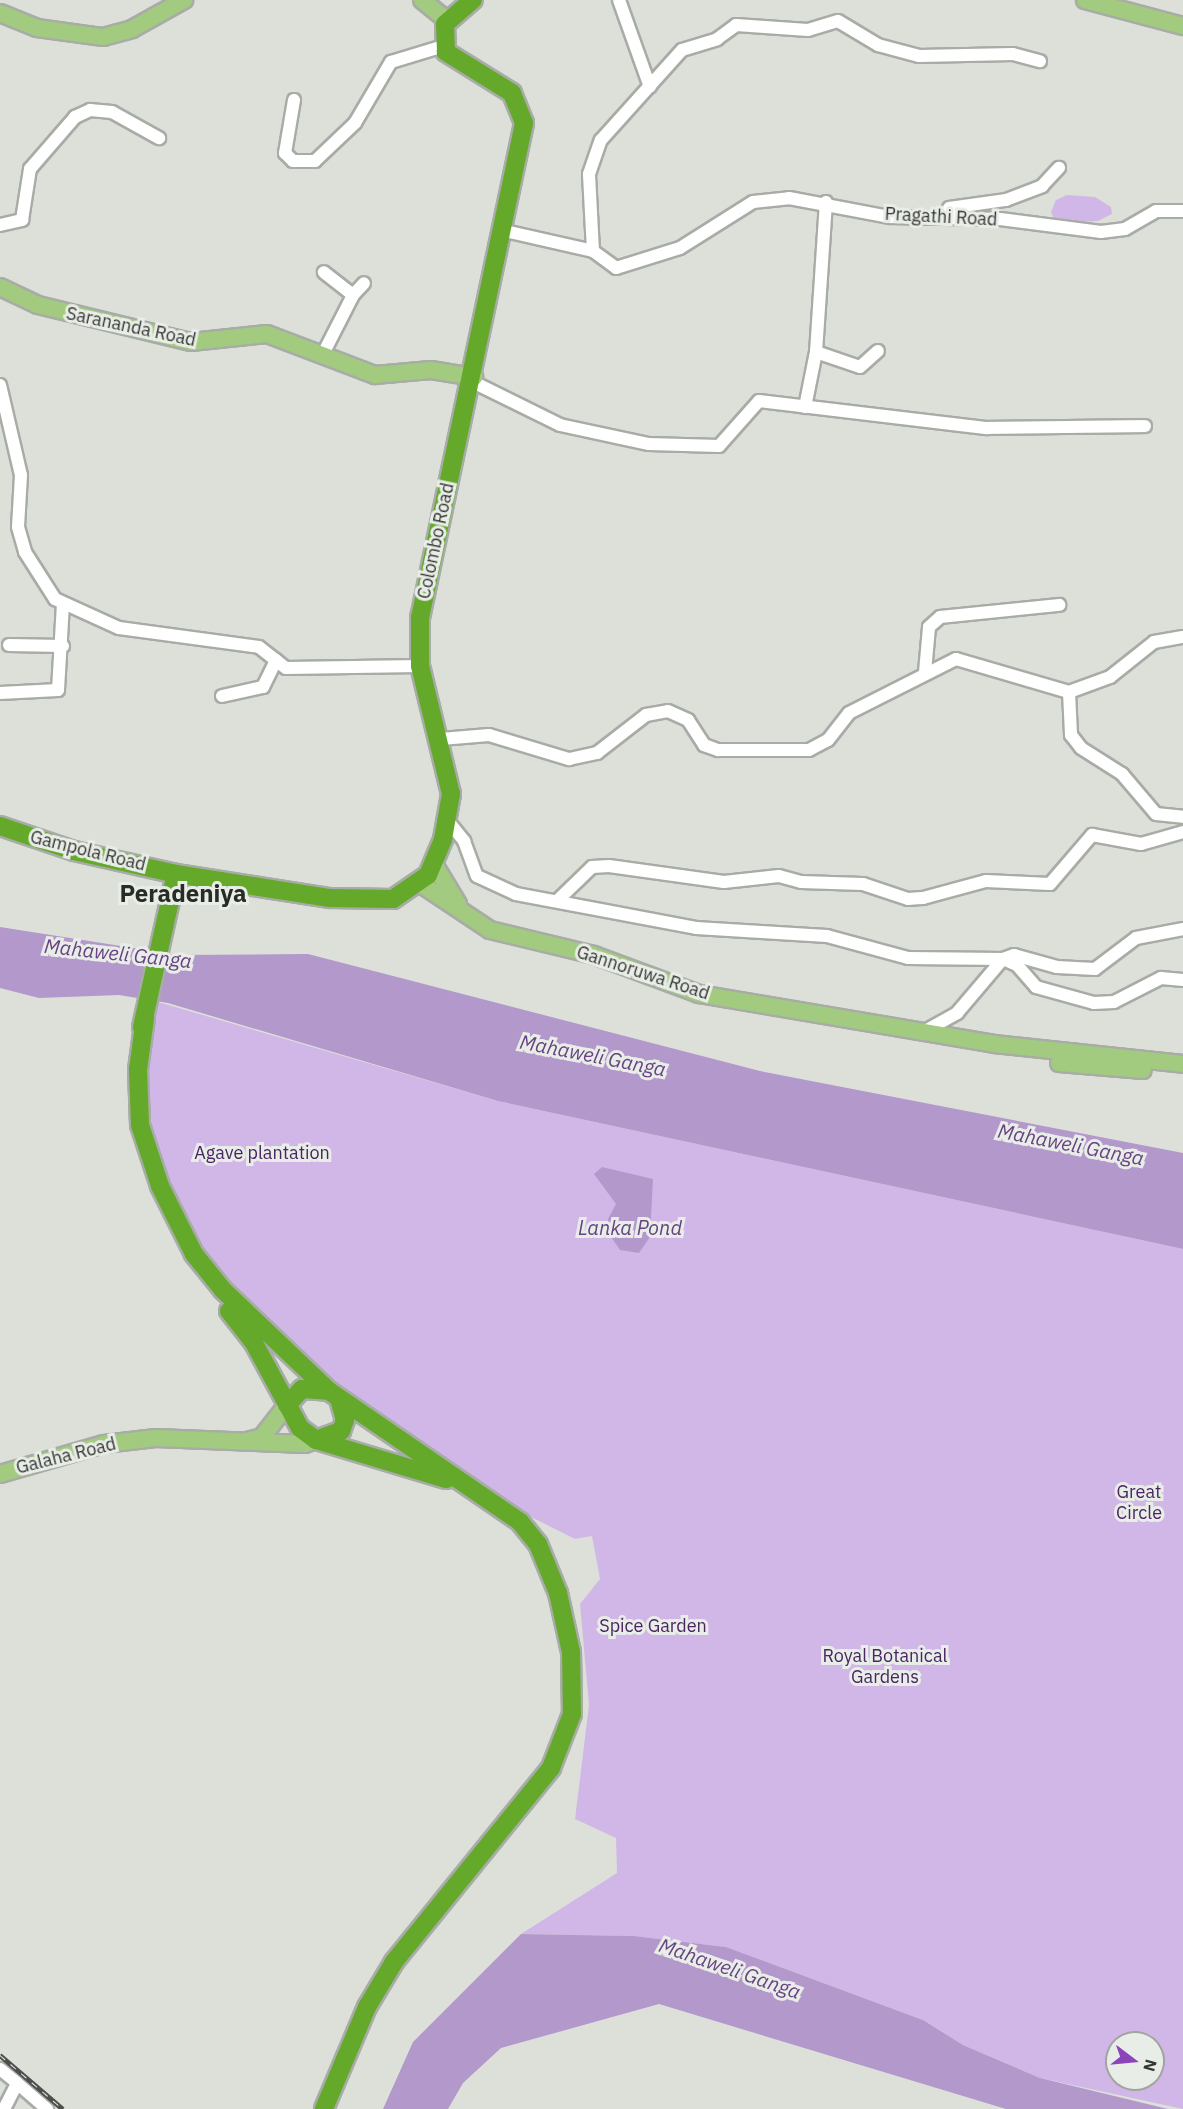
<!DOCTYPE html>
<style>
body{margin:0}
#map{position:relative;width:1183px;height:2109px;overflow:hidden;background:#dce0d9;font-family:"IBM Plex Sans",sans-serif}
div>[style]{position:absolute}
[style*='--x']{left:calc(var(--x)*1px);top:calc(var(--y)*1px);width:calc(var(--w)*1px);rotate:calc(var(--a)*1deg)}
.green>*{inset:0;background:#d1b7e7}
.water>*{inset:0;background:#b398cb}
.roads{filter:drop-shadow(2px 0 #a8aca6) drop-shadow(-2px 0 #a8aca6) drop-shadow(0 2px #a8aca6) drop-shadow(0 -2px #a8aca6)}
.minor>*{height:12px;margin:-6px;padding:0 6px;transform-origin:6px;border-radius:6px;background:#fff}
.major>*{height:16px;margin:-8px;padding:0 8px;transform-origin:8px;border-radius:8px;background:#a2cb7f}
.highway>*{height:18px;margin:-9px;padding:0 9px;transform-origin:9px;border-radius:9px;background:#64a92a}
.rail>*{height:4.5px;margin-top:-2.25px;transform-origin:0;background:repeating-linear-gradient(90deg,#e9ede7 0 7px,#4c4f4b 0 14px);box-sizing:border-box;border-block:2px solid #4c4f4b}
span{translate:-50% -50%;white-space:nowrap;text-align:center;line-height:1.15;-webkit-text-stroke:6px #e9ede7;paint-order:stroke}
.street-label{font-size:18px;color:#343633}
.park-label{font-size:18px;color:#492562}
.water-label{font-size:20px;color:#674383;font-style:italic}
.district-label{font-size:24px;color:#282c26;font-weight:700}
.north{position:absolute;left:1105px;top:2031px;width:60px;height:60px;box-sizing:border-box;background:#e9ede7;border:2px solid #a1a49f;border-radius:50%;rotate:106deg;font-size:16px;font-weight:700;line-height:24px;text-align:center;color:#343633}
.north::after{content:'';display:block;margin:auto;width:21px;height:27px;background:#8945b9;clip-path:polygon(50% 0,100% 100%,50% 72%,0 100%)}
</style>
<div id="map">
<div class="green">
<i style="clip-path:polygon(1067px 195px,1095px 197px,1111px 207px,1112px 214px,1098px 221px,1056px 223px,1051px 212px,1056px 200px)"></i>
<i style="clip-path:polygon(evenodd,158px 1002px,498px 1101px,1183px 1249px,1183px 2109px,1040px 2078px,963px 2045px,923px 2020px,726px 1947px,634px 1936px,521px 1934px,617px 1873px,616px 1838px,575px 1819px,589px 1705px,580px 1604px,600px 1579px,592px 1536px,575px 1539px,525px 1514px,336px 1389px,210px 1262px,170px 1189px,150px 1127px,147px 1070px,158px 1002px,1117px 2043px,1153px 2043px,1153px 2079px,1117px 2079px,1117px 2043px)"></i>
</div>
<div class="water">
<i style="clip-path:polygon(0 927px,178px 955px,308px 954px,760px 1071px,1183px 1153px,1183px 1249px,498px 1101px,168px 1003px,119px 995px,39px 998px,0 988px)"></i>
<i style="clip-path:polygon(602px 1167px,653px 1179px,650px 1237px,639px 1253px,620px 1250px,609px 1234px,608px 1219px,616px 1204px,594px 1174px)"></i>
<i style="clip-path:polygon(521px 1934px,634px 1936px,726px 1947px,923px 2020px,963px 2045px,1040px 2078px,1168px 2109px,1006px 2109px,659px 2004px,501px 2048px,463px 2083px,448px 2109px,383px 2109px,413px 2042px)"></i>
</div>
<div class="roads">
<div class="minor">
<i style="--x:619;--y:0;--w:92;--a:70.4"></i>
<i style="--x:294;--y:100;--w:54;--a:99.6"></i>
<i style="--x:285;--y:153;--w:11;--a:45"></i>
<i style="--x:293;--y:161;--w:22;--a:0"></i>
<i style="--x:315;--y:161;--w:55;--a:-43.5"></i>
<i style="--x:355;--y:123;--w:71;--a:-59.5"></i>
<i style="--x:391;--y:62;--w:55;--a:-16.8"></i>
<i style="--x:826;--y:202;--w:150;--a:93.8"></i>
<i style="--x:816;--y:352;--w:46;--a:18.8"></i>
<i style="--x:860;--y:367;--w:24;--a:-42"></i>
<i style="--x:949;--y:208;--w:58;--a:-8"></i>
<i style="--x:1006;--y:200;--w:39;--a:-21"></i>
<i style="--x:1042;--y:186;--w:25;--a:-47"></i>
<i style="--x:0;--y:225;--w:23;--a:-13"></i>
<i style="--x:22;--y:220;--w:52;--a:-81.1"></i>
<i style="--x:30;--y:169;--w:69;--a:-49.1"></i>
<i style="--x:75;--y:117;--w:17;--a:-25"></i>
<i style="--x:90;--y:110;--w:22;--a:5"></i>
<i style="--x:112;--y:112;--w:54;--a:29"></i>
<i style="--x:505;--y:231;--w:90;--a:12.8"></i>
<i style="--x:593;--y:251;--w:29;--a:36"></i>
<i style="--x:616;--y:268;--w:67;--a:-17.4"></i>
<i style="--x:680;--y:248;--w:86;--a:-32.2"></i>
<i style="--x:753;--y:202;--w:36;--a:-6"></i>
<i style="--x:789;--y:198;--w:103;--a:10.7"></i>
<i style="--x:890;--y:217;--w:110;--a:1"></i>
<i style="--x:1000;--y:219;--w:102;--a:7.3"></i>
<i style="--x:1101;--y:232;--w:24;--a:-7"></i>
<i style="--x:1125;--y:229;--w:36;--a:-30"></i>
<i style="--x:1156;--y:211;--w:27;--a:0"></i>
<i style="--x:593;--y:251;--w:77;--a:-93"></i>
<i style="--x:589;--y:174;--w:36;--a:-71"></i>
<i style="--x:601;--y:140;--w:121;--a:-48"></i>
<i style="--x:682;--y:50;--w:37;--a:-17"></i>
<i style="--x:717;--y:39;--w:24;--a:-36"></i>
<i style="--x:736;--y:25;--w:72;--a:4"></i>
<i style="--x:808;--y:30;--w:31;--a:-17"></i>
<i style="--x:838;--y:21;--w:47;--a:31"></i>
<i style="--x:878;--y:45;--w:42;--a:15"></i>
<i style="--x:919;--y:56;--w:94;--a:-1.2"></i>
<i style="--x:1013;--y:54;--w:28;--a:15"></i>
<i style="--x:353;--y:295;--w:16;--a:-47"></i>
<i style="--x:323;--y:354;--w:66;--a:-63"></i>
<i style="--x:353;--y:295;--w:37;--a:-142"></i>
<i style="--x:473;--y:382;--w:97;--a:26.3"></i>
<i style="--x:560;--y:425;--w:91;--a:12.1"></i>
<i style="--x:649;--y:444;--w:70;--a:1.6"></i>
<i style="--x:719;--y:446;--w:60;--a:-48.4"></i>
<i style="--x:759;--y:401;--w:230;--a:6.8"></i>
<i style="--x:987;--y:428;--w:158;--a:-0.7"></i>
<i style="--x:0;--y:385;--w:92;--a:76.9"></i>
<i style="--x:21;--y:475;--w:52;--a:93.3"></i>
<i style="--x:18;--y:527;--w:26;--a:74"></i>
<i style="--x:25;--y:552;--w:56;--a:57.4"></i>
<i style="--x:55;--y:599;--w:70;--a:24.4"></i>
<i style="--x:119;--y:628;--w:141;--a:7.7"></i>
<i style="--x:259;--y:647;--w:34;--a:38"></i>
<i style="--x:286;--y:668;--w:134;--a:-0.9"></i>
<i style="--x:805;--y:407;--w:56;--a:-78.7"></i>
<i style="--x:9;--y:645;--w:54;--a:1.1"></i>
<i style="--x:925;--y:672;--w:45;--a:-84.9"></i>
<i style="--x:929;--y:627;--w:15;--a:-42"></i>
<i style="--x:940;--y:617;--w:120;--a:-5.8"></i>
<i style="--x:1069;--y:692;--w:43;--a:87.3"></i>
<i style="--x:1071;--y:735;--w:16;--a:52"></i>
<i style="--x:1081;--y:748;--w:49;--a:32.4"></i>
<i style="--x:1122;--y:774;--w:52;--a:49.6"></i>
<i style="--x:1156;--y:814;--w:27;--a:6"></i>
<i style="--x:0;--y:693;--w:58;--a:-3"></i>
<i style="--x:58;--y:690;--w:86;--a:-86.7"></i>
<i style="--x:222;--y:696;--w:42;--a:-12.4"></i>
<i style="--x:263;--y:687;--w:30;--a:-64"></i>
<i style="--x:441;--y:739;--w:48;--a:-4.8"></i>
<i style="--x:489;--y:735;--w:84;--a:16.7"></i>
<i style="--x:569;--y:759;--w:29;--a:-12"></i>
<i style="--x:597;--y:753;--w:62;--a:-37.8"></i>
<i style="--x:646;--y:715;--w:22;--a:-10"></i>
<i style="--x:668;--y:711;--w:22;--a:24"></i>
<i style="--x:688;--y:720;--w:30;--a:57"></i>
<i style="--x:704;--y:745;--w:15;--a:20"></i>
<i style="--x:718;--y:750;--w:91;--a:0"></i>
<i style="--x:809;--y:750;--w:21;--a:-28"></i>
<i style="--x:828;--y:740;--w:34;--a:-52"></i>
<i style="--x:849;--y:713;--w:120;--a:-26.8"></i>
<i style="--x:956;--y:659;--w:118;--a:16.3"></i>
<i style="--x:1069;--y:692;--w:44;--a:-20.1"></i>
<i style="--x:1110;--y:677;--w:56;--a:-38.5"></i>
<i style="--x:1154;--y:642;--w:29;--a:-10"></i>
<i style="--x:448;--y:821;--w:26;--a:51"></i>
<i style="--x:464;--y:841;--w:37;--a:70"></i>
<i style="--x:477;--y:876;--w:43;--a:24.8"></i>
<i style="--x:516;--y:894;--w:183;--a:10.7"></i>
<i style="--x:696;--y:928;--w:131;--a:3.5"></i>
<i style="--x:827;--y:936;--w:84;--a:15.2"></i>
<i style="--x:908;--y:958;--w:95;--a:0.6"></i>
<i style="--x:1003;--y:959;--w:15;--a:23"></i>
<i style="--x:1017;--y:965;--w:29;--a:49"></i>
<i style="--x:1036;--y:987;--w:60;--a:15.4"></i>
<i style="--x:1094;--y:1003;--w:20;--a:-3"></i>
<i style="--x:1114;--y:1002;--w:53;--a:-27.1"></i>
<i style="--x:1161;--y:978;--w:22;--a:5"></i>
<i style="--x:559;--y:899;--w:46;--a:-44.1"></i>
<i style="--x:592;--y:867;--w:17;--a:-3"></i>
<i style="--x:609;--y:866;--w:116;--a:7.9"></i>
<i style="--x:724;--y:882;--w:55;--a:-6.2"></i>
<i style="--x:779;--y:876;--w:23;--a:15"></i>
<i style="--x:801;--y:882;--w:62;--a:1.8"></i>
<i style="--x:863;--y:884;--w:47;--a:18.4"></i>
<i style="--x:908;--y:899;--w:15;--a:-4"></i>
<i style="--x:923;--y:898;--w:65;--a:-15.1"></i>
<i style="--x:986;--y:881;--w:64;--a:2.7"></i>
<i style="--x:1050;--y:884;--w:65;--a:-49.4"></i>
<i style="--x:1092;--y:835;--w:50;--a:10.4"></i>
<i style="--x:1141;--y:844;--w:44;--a:-15.9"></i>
<i style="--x:925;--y:1031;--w:37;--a:-29"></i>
<i style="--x:957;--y:1013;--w:71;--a:-49.6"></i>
<i style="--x:1003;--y:959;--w:12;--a:-20"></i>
<i style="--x:1014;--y:955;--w:45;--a:15.6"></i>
<i style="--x:1057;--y:967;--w:38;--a:3"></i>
<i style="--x:1095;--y:969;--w:51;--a:-37.1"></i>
<i style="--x:1136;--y:938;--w:48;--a:-10.8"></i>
<i style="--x:0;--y:2069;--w:22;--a:39"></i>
<i style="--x:4;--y:2109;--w:29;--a:-63"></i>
<i style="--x:17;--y:2083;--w:40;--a:41"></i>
</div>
<div class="major">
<i style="--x:422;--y:0;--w:32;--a:39"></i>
<i style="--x:1085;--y:0;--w:101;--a:14.9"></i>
<i style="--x:0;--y:13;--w:40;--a:22"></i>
<i style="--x:37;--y:28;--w:67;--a:7.8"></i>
<i style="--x:103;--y:37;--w:30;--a:-15"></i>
<i style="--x:132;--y:29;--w:60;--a:-29.1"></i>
<i style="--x:0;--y:287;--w:42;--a:25.3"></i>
<i style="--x:38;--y:305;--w:157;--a:13.6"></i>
<i style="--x:191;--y:342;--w:76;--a:-6"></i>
<i style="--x:267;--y:334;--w:116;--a:20.8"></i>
<i style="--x:375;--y:375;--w:56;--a:-5.1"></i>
<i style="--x:431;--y:370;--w:44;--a:9.2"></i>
<i style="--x:434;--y:864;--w:47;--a:59"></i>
<i style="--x:421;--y:884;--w:83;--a:33.7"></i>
<i style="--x:490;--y:930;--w:107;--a:13.5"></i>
<i style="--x:594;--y:955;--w:112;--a:20.4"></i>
<i style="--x:699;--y:994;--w:299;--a:9.6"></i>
<i style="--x:994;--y:1044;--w:190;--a:6"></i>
<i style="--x:1059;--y:1063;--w:84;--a:4.8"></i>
<i style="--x:247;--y:1441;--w:16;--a:-15"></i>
<i style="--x:262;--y:1437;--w:41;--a:-52"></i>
<i style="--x:0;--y:1474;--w:108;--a:-16.1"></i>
<i style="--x:104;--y:1444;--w:52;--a:-6.6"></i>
<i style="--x:156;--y:1438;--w:149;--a:2.3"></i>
<i style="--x:305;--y:1444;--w:12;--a:-20"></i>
</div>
<div class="highway">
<i style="--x:0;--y:826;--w:78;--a:18.7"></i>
<i style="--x:74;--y:851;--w:105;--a:12.7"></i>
<i style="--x:176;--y:874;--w:156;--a:8.9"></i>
<i style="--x:330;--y:898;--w:63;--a:0.9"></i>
<i style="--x:393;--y:899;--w:42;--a:-34.4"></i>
<i style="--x:428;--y:875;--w:39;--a:-67"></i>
<i style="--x:443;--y:839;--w:46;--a:-79.9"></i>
<i style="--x:451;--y:794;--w:132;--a:-103.6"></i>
<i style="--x:420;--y:666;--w:48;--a:-90"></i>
<i style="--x:420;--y:618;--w:506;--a:-78.13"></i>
<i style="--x:524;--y:123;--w:32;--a:-112"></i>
<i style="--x:512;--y:93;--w:78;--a:-148.2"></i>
<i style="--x:446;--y:52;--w:28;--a:-92"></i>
<i style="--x:445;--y:24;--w:37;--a:-41"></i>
<i style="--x:145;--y:1018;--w:52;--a:97.7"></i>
<i style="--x:138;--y:1070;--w:55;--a:87.9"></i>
<i style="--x:140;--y:1125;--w:64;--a:71.8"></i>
<i style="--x:160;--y:1186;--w:76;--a:63.4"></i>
<i style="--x:194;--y:1254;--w:46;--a:51.1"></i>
<i style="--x:223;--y:1290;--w:146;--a:43.6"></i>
<i style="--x:329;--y:1391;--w:232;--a:34.4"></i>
<i style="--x:520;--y:1522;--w:28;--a:51"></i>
<i style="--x:538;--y:1544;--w:53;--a:67.8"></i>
<i style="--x:558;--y:1593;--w:60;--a:77.6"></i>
<i style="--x:571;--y:1652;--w:62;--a:89.1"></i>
<i style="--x:572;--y:1714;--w:58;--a:111.3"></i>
<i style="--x:551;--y:1768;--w:250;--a:129"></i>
<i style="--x:394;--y:1962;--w:52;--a:121"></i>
<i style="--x:367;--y:2007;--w:111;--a:112.9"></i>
<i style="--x:142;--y:1027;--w:157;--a:-77.5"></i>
<i style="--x:229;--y:1311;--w:41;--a:52"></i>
<i style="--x:254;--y:1343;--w:97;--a:61.6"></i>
<i style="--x:300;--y:1428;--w:20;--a:37"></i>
<i style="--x:316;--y:1440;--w:136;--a:16.7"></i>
<i style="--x:287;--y:1405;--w:22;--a:-47"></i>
<i style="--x:302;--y:1389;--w:26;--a:4"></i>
<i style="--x:316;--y:1440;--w:27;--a:-20"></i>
<i style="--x:341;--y:1431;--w:12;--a:-70"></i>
<i style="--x:345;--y:1420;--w:22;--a:-106"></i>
</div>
</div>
<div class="rail">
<i style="--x:0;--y:2055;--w:83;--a:40.6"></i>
</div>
<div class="street-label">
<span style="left:941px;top:217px;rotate:3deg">Pragathi Road</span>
<span style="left:131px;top:327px;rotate:12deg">Sarananda Road</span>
<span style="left:436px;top:541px;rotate:-78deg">Colombo Road</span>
<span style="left:88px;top:851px;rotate:14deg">Gampola Road</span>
<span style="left:643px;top:973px;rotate:18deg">Gannoruwa Road</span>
<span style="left:66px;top:1456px;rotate:-14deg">Galaha Road</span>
</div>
<div class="park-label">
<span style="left:262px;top:1153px">Agave plantation</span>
<span style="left:1139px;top:1503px">Great<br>Circle</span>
<span style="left:653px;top:1626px">Spice Garden</span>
<span style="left:885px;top:1667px">Royal Botanical<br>Gardens</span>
</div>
<div class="water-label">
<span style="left:118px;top:953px;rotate:6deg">Mahaweli Ganga</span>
<span style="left:593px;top:1055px;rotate:11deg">Mahaweli Ganga</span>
<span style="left:1071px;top:1144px;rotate:11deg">Mahaweli Ganga</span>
<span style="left:630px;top:1227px">Lanka Pond</span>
<span style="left:730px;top:1968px;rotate:19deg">Mahaweli Ganga</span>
</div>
<div class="district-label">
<span style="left:183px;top:894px">Peradeniya</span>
</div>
<div class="north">N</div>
</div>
